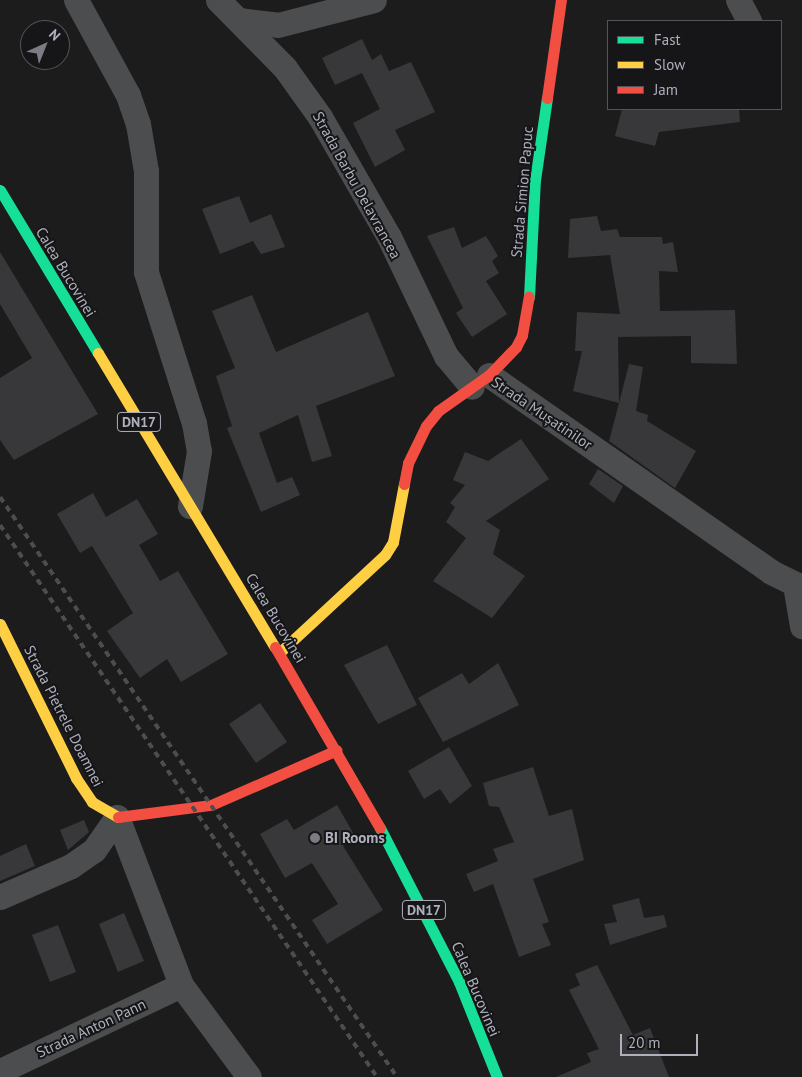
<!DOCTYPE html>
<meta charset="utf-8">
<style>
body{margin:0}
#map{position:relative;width:802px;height:1077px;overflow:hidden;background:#1c1c1c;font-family:"PT Sans",sans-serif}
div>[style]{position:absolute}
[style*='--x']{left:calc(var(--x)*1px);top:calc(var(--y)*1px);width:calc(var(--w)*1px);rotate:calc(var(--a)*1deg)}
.building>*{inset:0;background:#38383a}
.street>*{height:25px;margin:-12.5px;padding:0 12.5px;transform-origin:12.5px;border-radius:12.5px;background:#4c4d4f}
.fast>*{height:11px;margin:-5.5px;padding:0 5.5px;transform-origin:5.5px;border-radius:5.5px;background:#16e098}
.slow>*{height:11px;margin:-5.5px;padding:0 5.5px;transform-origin:5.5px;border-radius:5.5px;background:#ffcf43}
.jam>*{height:11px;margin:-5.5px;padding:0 5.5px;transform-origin:5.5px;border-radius:5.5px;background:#f24e42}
.rail>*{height:4px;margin-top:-2px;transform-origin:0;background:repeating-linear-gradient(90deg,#4c4d50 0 6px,transparent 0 11px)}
.dots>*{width:14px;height:14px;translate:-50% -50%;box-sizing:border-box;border:2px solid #161618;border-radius:50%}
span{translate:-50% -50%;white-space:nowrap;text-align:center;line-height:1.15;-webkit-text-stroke:4px #161618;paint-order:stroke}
.shield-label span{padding:1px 4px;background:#161618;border:1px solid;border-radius:4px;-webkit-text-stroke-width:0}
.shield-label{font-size:14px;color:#aeb0bc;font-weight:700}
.street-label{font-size:15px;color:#aeb0bc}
.poi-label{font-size:15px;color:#aeb0bc;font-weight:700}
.left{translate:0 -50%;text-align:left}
.legend{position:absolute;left:607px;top:20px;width:175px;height:90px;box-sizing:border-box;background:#161618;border:1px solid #53545a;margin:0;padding:6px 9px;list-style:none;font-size:15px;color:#aeb0bc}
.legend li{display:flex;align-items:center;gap:10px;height:25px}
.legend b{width:25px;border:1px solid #53545a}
.north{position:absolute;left:20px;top:20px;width:50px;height:50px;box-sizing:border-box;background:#161618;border:1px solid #53545a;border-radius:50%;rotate:44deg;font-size:14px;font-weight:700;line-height:20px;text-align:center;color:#aeb0bc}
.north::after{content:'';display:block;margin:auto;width:18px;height:22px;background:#7b7c84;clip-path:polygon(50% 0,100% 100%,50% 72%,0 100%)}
.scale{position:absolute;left:620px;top:1034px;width:78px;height:22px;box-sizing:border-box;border:2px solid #aeb0bc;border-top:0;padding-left:6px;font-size:15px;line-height:18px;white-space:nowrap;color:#aeb0bc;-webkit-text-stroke:4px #161618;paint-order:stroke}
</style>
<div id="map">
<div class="building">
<i style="clip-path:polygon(362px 39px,372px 60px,381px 54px,389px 71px,411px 62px,435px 112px,395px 130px,405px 150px,375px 167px,353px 123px,380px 109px,362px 73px,335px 85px,322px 58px)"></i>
<i style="clip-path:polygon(622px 109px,739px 109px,740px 122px,659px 132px,655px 146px,615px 136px)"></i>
<i style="clip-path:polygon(239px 196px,250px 223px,271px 214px,285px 247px,261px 254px,253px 241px,220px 254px,202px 209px)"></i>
<i style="clip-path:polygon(597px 216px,601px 231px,617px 229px,620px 237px,662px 237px,663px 244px,673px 242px,678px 272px,659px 271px,660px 311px,735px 310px,737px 364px,691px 363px,691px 336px,618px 337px,619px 403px,629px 364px,643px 367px,636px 411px,648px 415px,647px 421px,696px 451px,675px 488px,609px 441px,619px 403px,573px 391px,582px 351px,575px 351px,577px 312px,620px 314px,610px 255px,568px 258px,570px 219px)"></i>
<i style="clip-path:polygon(454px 227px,462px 248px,486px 236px,498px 256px,492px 261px,499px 273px,486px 281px,507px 314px,472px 337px,456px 313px,463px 308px,427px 236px)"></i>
<i style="clip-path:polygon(0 252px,98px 414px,14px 460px,0 440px,0 378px,32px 358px,0 304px)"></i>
<i style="clip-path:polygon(252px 295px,276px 352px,368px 312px,395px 376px,316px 406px,332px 456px,312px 462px,298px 415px,259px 433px,277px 483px,292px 477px,300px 495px,261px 512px,227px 428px,232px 426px,216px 376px,235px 368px,212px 311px)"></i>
<i style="clip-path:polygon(521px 439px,549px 479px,486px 521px,500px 530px,493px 554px,525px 576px,492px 618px,433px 581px,466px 538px,446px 522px,455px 507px,450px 503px,465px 485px,453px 480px,465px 452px,488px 461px)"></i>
<i style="clip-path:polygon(598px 469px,623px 486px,614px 503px,589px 484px)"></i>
<i style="clip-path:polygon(93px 493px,106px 517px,137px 499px,158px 534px,139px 545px,160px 581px,178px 571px,228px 654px,181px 682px,167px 659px,140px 678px,107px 631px,133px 613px,92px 546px,80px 553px,57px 514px)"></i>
<i style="clip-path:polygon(387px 645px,417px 705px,378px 724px,344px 665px)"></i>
<i style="clip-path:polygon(498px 663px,519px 705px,443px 742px,418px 698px,462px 673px,469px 684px)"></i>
<i style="clip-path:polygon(260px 703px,287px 742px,256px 763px,229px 724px)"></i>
<i style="clip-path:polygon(449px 747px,472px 786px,450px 804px,440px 789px,424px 799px,408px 771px)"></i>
<i style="clip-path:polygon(533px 767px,549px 816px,572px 809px,584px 860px,533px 879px,549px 922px,542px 924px,551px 945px,519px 957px,493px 884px,474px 892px,466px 874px,498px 861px,493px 849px,514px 842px,499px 807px,489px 806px,483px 783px)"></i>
<i style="clip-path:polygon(337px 805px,356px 838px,343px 846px,383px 910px,327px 944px,312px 920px,338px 904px,312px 863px,285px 878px,260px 834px,287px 819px,294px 830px)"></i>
<i style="clip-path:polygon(84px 820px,89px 832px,68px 850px,60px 830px)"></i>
<i style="clip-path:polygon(26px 844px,35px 866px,0 881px,0 856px)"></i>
<i style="clip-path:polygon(639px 898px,644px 918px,664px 915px,667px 927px,610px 945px,604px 924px,617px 922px,612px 905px)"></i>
<i style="clip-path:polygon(124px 913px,144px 961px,118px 972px,99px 924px)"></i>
<i style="clip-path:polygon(58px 925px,76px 972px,50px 982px,32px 935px)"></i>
<i style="clip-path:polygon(597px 965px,633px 1035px,650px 1028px,669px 1077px,556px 1077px,591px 1062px,587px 1053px,599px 1049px,569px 990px,580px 985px,575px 974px)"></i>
</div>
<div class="street">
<i style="--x:76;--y:0;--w:108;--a:61.3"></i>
<i style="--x:128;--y:95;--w:31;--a:71"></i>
<i style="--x:138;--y:124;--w:48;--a:80.3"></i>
<i style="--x:146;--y:171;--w:101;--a:90"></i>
<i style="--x:146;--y:272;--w:158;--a:72.4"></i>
<i style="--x:194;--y:423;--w:28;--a:80"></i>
<i style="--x:199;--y:451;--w:56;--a:99.3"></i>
<i style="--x:218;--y:0;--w:95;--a:45.4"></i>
<i style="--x:285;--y:68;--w:60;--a:54.5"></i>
<i style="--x:320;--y:117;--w:138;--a:60.1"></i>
<i style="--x:389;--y:237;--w:132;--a:64.4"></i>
<i style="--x:446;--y:356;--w:40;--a:50"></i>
<i style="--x:738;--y:0;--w:24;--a:62"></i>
<i style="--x:239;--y:20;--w:39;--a:7"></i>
<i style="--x:278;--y:25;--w:99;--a:-14.6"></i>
<i style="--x:489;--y:375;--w:344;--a:34.9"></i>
<i style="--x:771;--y:572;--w:34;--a:26"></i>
<i style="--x:795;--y:585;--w:42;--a:80.3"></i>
<i style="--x:117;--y:817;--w:180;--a:69.1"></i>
<i style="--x:181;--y:985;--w:114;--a:53.5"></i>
<i style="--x:0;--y:897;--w:77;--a:-23.6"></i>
<i style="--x:71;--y:866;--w:28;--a:-35"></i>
<i style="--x:94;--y:850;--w:40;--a:-55.1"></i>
<i style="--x:0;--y:1071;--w:200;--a:-25.4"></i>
</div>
<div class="fast">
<i style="--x:0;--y:190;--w:190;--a:59"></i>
<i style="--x:529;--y:297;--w:117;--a:-87.1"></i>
<i style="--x:535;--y:180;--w:83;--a:-81.7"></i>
<i style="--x:380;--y:828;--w:173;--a:62.8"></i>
<i style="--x:459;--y:982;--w:102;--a:68.2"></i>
</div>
<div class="slow">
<i style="--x:98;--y:353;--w:343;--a:59"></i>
<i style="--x:0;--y:624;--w:172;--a:63.7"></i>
<i style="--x:76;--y:778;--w:29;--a:56"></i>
<i style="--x:92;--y:802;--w:30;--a:30"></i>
<i style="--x:279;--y:653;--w:144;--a:-42.8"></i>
<i style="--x:385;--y:555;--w:15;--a:-58"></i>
<i style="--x:393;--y:542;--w:59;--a:-79.3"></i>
</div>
<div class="jam">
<i style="--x:547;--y:98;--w:99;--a:-81.9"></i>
<i style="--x:404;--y:484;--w:21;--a:-79"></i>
<i style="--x:408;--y:463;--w:41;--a:-64.1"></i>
<i style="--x:426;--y:426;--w:19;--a:-51"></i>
<i style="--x:438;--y:411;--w:62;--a:-35.2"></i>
<i style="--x:489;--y:375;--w:39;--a:-46"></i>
<i style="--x:516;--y:347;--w:13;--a:-63"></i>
<i style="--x:522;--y:335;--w:39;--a:-80"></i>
<i style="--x:275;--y:647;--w:209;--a:59.9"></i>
<i style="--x:118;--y:817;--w:94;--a:-7.4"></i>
<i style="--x:211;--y:805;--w:137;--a:-23.6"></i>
</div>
<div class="rail">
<i style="--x:0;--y:497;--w:703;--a:55.61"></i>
<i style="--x:0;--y:525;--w:668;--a:55.67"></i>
</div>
<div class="dots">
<i style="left:315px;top:838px;background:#7b7c84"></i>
</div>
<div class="shield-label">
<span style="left:139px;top:422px">DN17</span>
<span style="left:424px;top:910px">DN17</span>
</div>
<div class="street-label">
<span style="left:357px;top:185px;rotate:61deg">Strada Barbu Delavrancea</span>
<span style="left:522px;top:192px;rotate:-85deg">Strada Simion Papuc</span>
<span style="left:66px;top:272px;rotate:59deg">Calea Bucovinei</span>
<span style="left:542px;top:413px;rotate:34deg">Strada Mușatinilor</span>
<span style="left:276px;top:618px;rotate:59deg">Calea Bucovinei</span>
<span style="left:64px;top:716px;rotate:63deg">Strada Pietrele Doamnei</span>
<span style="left:476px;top:989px;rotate:67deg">Calea Bucovinei</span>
<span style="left:91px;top:1028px;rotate:-25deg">Strada Anton Pann</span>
</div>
<div class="poi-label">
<span class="left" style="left:325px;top:838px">BI Rooms</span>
</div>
<ul class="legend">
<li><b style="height:6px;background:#16e098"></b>Fast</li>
<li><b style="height:6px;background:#ffcf43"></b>Slow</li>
<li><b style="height:6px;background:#f24e42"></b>Jam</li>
</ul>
<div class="north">N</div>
<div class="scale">20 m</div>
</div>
